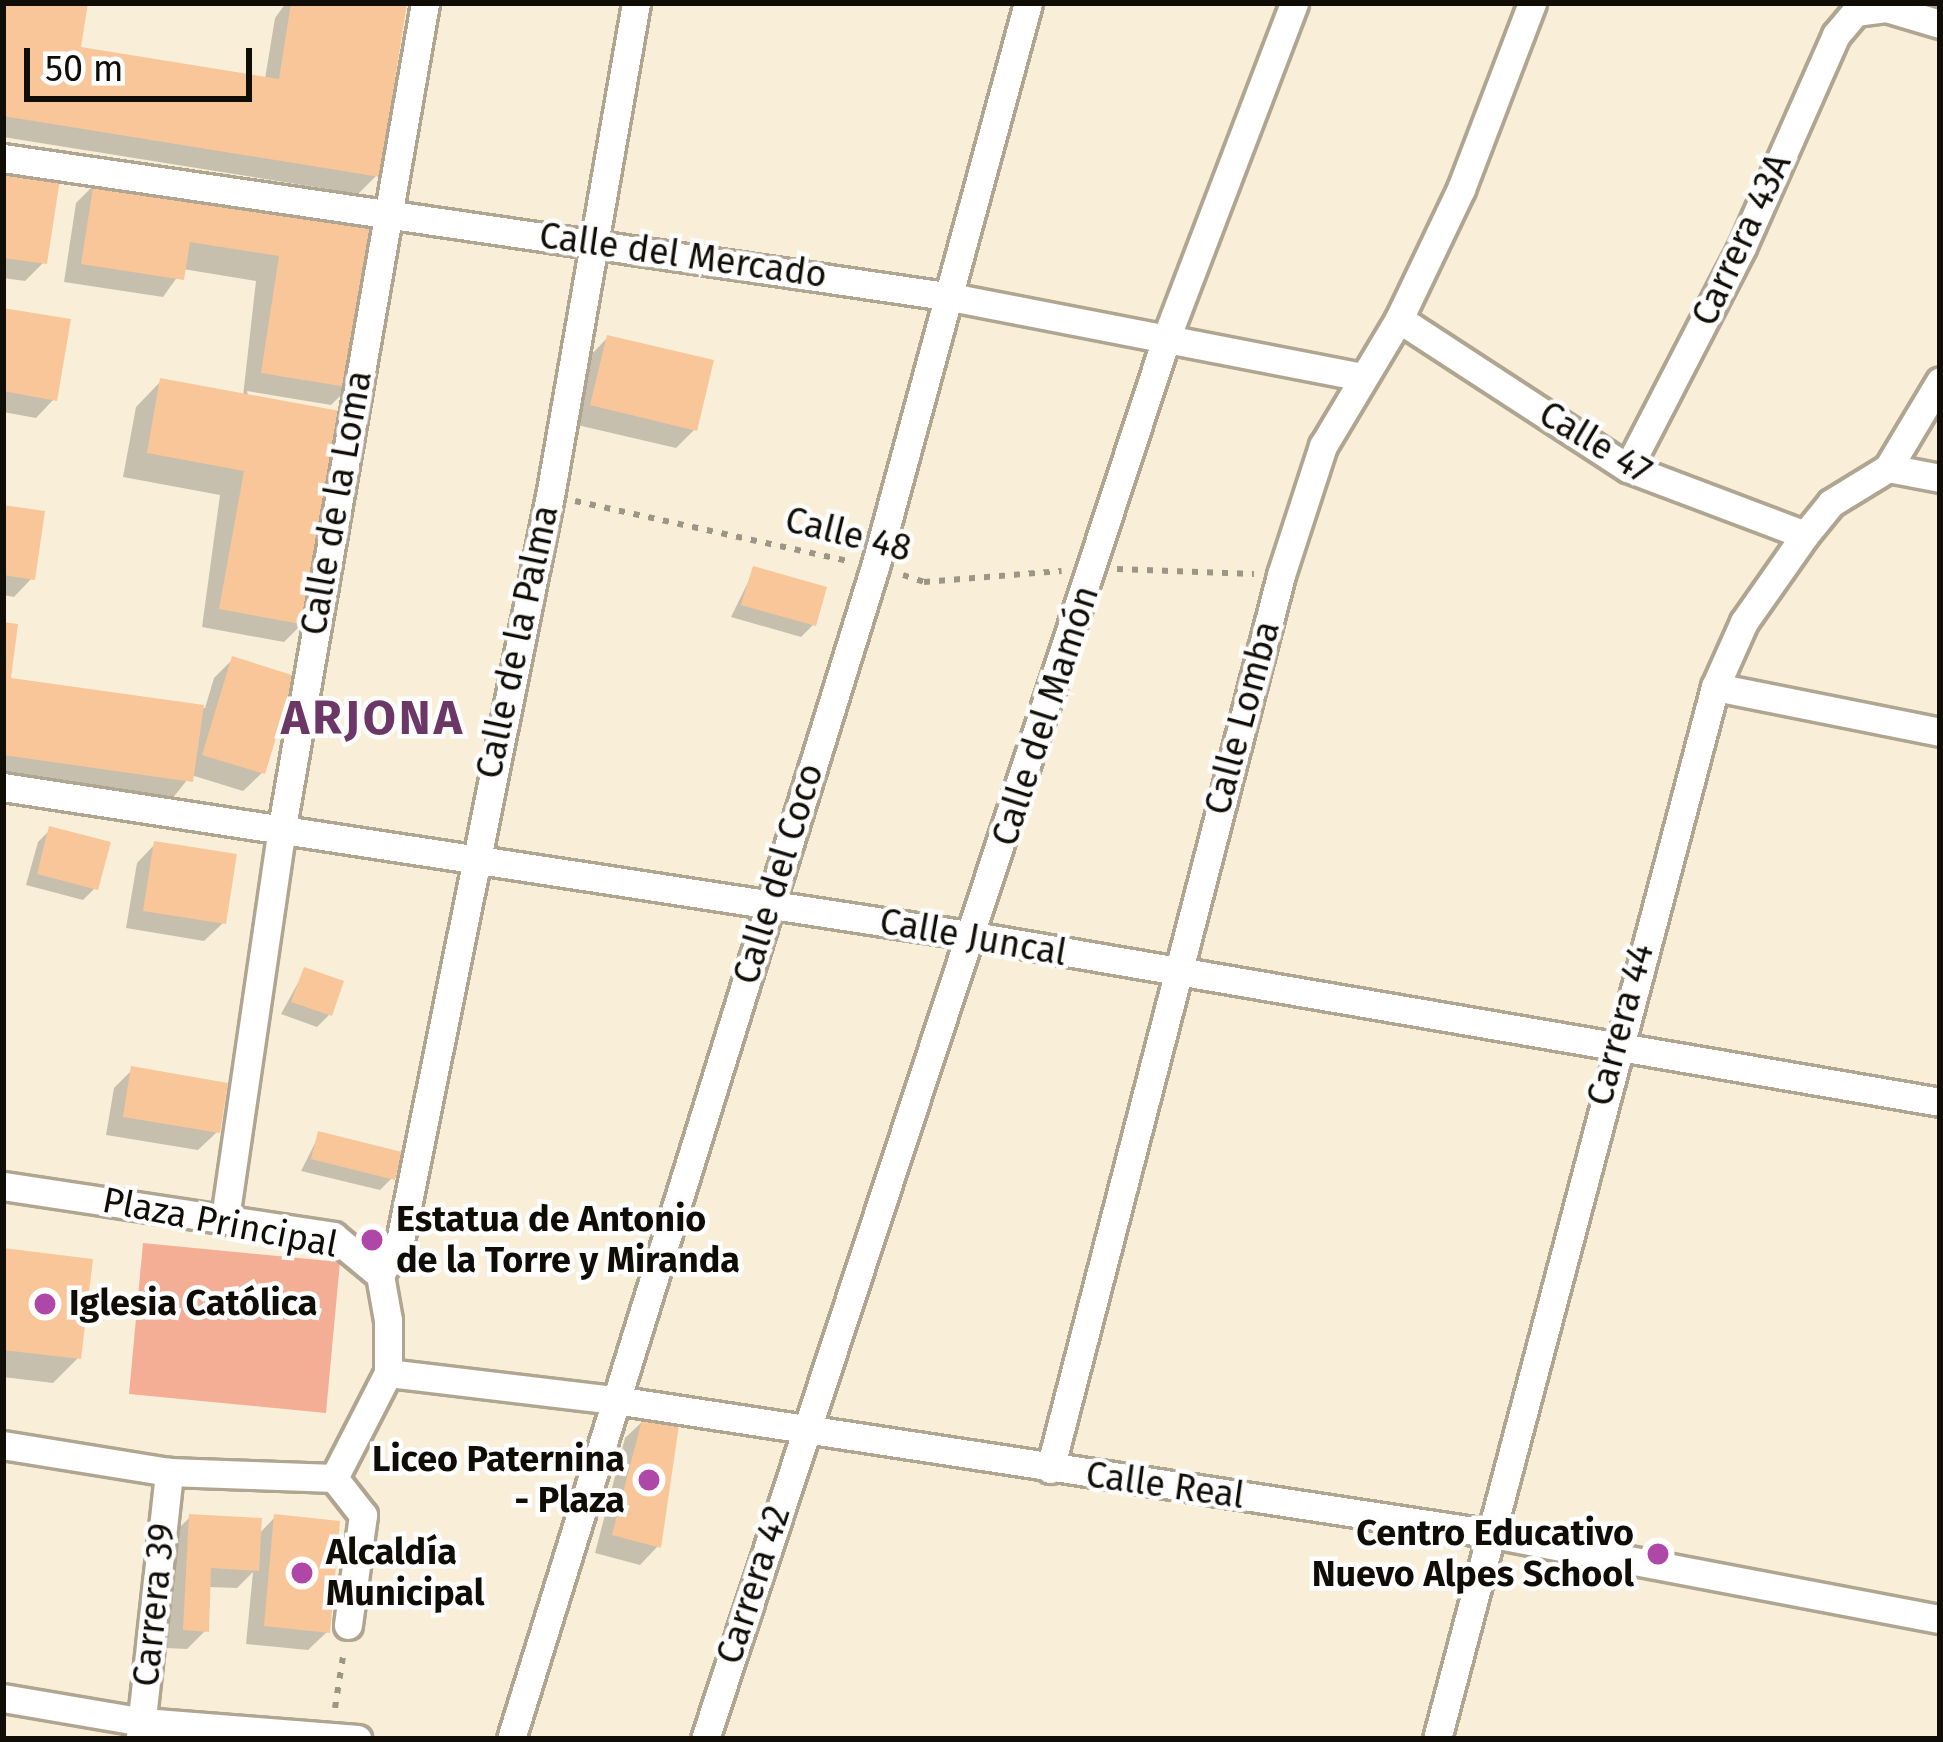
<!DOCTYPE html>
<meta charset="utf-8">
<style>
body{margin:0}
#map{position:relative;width:1943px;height:1742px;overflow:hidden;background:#f9efd9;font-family:"Fira Sans",sans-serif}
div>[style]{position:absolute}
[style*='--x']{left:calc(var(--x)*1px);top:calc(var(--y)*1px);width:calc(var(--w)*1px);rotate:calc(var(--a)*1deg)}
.green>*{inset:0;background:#f4ae96}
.shadow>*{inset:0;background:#0003}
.building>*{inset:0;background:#f9c699}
.path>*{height:6px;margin-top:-3px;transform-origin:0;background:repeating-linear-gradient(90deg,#9d9686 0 6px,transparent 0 15px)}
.roads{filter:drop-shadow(3px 0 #afa591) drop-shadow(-3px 0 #afa591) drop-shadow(0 3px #afa591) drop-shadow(0 -3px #afa591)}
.minor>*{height:27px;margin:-13.5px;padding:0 13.5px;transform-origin:13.5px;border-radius:13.5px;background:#fff}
.dots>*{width:33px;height:33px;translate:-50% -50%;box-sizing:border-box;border:6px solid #fdfdfd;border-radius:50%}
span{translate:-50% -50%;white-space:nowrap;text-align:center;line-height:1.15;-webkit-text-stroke:9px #fdfdfd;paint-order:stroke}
.street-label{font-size:36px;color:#100d06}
.poi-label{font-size:36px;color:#100d06;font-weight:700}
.left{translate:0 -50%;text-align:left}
.right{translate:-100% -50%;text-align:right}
.district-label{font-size:48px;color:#6b3767;font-weight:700;letter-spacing:3px}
.frame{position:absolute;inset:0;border:6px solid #100d06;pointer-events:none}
.scale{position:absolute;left:24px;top:48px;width:228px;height:54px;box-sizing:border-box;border:6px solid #100d06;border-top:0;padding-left:15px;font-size:36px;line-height:42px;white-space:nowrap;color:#100d06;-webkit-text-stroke:9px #fdfdfd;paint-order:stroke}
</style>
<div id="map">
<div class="green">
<i style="clip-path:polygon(143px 1243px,340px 1262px,326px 1413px,129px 1394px)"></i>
</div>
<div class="shadow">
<i style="clip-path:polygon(3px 3px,85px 3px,77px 49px,265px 79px,275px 18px,286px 3px,404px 3px,377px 175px,358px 194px,3px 137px)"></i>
<i style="clip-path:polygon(3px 166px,44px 262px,25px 281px,3px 278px)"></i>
<i style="clip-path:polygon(95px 184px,374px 228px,350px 386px,331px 405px,247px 391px,303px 623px,284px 642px,202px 627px,220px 495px,123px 477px,136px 407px,161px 381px,243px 396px,256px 281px,183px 269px,163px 297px,64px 282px,76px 203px)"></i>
<i style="clip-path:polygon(3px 311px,54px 399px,36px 418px,3px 412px)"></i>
<i style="clip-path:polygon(607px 338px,695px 429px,676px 448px,573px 424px,589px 357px)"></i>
<i style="clip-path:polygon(3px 508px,32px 578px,14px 597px,3px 595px)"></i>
<i style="clip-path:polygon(754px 570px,813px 625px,801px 637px,731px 617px)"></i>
<i style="clip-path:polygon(3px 625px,8px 680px,205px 708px,214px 678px,233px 659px,262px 773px,243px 791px,191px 775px,172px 799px,3px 775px)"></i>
<i style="clip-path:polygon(50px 830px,95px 888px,83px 900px,26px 885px,38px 842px)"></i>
<i style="clip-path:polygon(155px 844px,223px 923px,204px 941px,126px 928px,137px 863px)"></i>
<i style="clip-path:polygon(305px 970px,329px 1015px,317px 1027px,281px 1014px)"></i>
<i style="clip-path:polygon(132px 1070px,217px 1132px,198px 1150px,106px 1135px,114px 1088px)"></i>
<i style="clip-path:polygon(319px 1135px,392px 1178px,380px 1190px,301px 1171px)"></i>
<i style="clip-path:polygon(3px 1251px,78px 1358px,53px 1383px,3px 1377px)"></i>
<i style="clip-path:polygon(644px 1420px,658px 1546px,640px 1565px,595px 1553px,625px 1438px)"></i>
<i style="clip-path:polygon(190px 1517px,258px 1535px,275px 1517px,327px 1632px,308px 1650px,246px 1644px,253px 1572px,237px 1588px,208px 1587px,206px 1630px,187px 1649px,165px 1648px,171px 1536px)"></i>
</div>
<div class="building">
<i style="clip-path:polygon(3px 3px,88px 3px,81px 47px,279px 79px,291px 3px,407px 3px,380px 177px,3px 116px)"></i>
<i style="clip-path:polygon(3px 163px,61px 173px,47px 264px,3px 258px)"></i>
<i style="clip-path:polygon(94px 181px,378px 226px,353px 388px,261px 373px,279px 256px,190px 242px,184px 280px,81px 264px)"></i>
<i style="clip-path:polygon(3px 308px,71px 319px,57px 401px,3px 391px)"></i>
<i style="clip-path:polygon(607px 335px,714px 360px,697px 431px,590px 405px)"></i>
<i style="clip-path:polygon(160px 378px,345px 412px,306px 625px,219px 609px,244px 471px,147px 453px)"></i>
<i style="clip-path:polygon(3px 505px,45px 511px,35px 580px,3px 575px)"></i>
<i style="clip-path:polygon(753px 566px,827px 587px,816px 626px,741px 605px)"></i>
<i style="clip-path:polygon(3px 622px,18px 624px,11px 678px,204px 705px,193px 782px,3px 755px)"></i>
<i style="clip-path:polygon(232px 656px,295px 676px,265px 774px,202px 755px)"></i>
<i style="clip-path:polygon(49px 826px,111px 842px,98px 890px,37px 874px)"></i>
<i style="clip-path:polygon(154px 841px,237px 854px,226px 924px,143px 911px)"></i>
<i style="clip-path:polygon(304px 967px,344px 981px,332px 1016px,291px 1002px)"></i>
<i style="clip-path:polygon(131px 1066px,228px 1083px,220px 1133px,123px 1117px)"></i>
<i style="clip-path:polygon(318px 1131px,402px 1152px,395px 1180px,311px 1159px)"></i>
<i style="clip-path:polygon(3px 1248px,93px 1259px,81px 1359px,3px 1350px)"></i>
<i style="clip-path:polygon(643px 1416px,679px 1425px,661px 1548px,612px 1535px)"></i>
<i style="clip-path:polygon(189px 1514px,262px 1518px,259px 1571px,211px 1568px,209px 1632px,183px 1630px)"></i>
<i style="clip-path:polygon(274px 1514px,340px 1521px,330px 1633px,264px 1626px)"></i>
</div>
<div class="path">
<i style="--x:575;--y:501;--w:280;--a:12.4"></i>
<i style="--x:1117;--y:569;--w:137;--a:2.1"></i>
<i style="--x:903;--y:575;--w:22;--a:18"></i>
<i style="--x:924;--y:582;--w:138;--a:-4.6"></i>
<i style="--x:335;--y:1708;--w:59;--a:-81.2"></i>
</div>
<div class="roads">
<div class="minor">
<i style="--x:3;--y:158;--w:953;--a:8.33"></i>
<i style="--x:946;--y:296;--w:421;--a:11"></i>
<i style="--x:1399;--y:319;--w:273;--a:33.1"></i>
<i style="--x:1628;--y:468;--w:189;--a:20.7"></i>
<i style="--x:1628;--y:468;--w:249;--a:-62.7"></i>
<i style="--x:1742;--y:247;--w:232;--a:-66.1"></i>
<i style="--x:1836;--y:35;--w:30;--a:-50"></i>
<i style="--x:1855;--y:12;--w:31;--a:-7"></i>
<i style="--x:1886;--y:8;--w:56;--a:16.5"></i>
<i style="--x:1888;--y:468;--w:53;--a:10.9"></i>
<i style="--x:1715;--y:687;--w:229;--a:11.3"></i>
<i style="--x:3;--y:787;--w:982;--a:8.72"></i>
<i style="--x:974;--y:936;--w:980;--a:9.75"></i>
<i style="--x:3;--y:1186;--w:334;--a:8.6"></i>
<i style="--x:333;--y:1236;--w:61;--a:39.7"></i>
<i style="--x:380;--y:1275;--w:46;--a:79.9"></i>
<i style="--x:388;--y:1320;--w:53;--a:90"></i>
<i style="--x:388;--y:1373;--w:118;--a:117.2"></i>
<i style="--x:334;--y:1478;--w:165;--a:-177.9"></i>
<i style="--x:169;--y:1472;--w:168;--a:-170.8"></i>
<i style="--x:225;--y:1218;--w:395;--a:-81.7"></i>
<i style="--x:282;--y:827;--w:836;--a:-80.15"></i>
<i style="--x:380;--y:1275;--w:39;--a:-60"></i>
<i style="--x:400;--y:1241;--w:760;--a:-78.62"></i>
<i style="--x:550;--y:496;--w:500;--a:-80.1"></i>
<i style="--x:388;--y:1373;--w:236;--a:6.8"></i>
<i style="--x:622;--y:1401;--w:881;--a:8.68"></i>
<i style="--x:1493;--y:1534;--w:455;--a:10.8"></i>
<i style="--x:1050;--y:1469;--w:923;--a:-75.51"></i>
<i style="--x:1281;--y:575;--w:136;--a:-72"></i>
<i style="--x:1323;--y:446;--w:148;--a:-59.1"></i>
<i style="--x:1399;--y:319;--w:144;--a:-64.5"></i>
<i style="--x:1461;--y:189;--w:199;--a:-69.1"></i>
<i style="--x:334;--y:1478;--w:47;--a:51.9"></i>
<i style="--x:363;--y:1515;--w:111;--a:97.8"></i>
<i style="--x:3;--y:1698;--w:142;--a:9.7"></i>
<i style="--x:143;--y:1722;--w:215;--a:4.5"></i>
<i style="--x:140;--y:1736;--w:266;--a:-83.7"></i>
<i style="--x:511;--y:1739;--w:1227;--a:-72.75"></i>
<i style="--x:875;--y:567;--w:584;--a:-74.82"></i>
<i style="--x:705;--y:1739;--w:1477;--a:-71.77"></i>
<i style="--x:1167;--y:336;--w:356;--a:-69.1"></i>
<i style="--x:1437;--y:1739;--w:1088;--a:-75.2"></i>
<i style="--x:1715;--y:687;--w:71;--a:-66"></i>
<i style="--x:1744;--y:622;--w:106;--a:-55"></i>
<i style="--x:1805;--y:535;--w:41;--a:-50.9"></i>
<i style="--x:1831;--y:503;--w:67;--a:-31.6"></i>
<i style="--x:1888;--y:468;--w:101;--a:-59.1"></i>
</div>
</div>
<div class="dots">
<i style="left:372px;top:1240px;background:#af47a9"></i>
<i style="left:45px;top:1304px;background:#af47a9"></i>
<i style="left:649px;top:1480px;background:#af47a9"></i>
<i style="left:1658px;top:1554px;background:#af47a9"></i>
<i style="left:302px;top:1573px;background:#af47a9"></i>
</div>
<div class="street-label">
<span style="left:1742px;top:240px;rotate:-65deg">Carrera 43A</span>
<span style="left:683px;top:256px;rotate:8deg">Calle del Mercado</span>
<span style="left:1595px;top:443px;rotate:31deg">Calle 47</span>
<span style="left:337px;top:503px;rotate:-80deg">Calle de la Loma</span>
<span style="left:848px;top:535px;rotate:14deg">Calle 48</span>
<span style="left:518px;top:642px;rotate:-78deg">Calle de la Palma</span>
<span style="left:1046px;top:716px;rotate:-72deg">Calle del Mamón</span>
<span style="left:1243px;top:718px;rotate:-75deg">Calle Lomba</span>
<span style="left:779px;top:874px;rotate:-73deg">Calle del Coco</span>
<span style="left:973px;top:938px;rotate:10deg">Calle Juncal</span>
<span style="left:1621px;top:1025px;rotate:-75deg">Carrera 44</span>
<span style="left:220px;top:1223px;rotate:11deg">Plaza Principal</span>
<span style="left:1165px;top:1486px;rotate:8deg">Calle Real</span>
<span style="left:754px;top:1585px;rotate:-72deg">Carrera 42</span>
<span style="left:155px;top:1605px;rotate:-84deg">Carrera 39</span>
</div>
<div class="poi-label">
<span class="left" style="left:396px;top:1240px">Estatua de Antonio<br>de la Torre y Miranda</span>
<span class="left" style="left:69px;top:1304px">Iglesia Católica</span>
<span class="right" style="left:625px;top:1480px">Liceo Paternina<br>- Plaza</span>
<span class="right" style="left:1634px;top:1554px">Centro Educativo<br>Nuevo Alpes School</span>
<span class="left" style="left:326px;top:1573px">Alcaldía<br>Municipal</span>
</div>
<div class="district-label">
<span style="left:373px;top:719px">ARJONA</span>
</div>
<div class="frame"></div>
<div class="scale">50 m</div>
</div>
